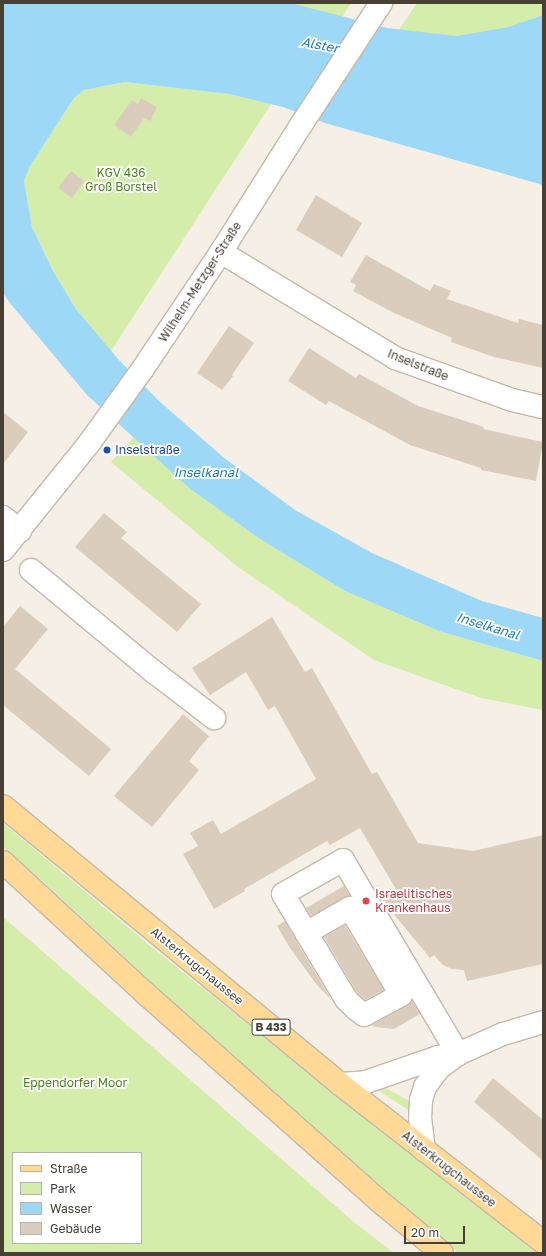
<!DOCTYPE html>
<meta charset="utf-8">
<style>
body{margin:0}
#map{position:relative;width:546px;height:1256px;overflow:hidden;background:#f5efe6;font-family:"Golos Text",sans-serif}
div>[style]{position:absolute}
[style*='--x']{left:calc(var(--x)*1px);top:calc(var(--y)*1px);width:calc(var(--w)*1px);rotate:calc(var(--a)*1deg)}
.green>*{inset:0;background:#d4edab}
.water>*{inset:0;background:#9dd9f7}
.building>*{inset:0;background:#dacdbd}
.roads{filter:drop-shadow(1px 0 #c4b9ab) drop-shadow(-1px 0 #c4b9ab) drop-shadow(0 1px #c4b9ab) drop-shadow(0 -1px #c4b9ab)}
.minor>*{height:22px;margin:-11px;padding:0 11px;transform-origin:11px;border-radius:11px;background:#fff}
.major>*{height:22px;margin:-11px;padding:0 11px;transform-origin:11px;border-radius:11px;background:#ffd995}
.dots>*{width:11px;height:11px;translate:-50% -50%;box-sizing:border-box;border:2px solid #fff;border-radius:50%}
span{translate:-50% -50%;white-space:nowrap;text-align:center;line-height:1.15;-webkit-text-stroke:3.5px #fff;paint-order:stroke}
.shield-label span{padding:1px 3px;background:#fff;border:1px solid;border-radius:3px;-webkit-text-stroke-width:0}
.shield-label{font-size:11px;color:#483f35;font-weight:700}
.park-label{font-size:12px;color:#4d8022}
.street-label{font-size:12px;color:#483f35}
.transit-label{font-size:12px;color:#164399}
.left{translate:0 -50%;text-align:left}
.health-label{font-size:12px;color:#be3a42}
.water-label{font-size:13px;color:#217dae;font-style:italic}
.frame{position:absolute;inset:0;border:4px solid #483f35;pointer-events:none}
.legend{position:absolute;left:12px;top:1152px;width:130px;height:92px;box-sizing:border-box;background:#fff;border:1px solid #b6b2ae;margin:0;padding:5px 7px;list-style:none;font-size:12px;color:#483f35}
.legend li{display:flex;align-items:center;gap:8px;height:20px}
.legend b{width:20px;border:1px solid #b6b2ae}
.scale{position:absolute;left:404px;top:1226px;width:61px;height:18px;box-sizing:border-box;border:2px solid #483f35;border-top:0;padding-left:5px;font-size:12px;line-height:14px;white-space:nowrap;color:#483f35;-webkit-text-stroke:3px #fff;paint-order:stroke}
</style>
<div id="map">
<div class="green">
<i style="clip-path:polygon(291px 3px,351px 3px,342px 17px)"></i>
<i style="clip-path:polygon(417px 3px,543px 3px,543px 15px,508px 27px,456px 36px,399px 30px)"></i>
<i style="clip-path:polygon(125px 82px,229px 94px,271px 104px,111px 351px,76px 309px,53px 271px,32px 227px,24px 181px,30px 166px,74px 98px,84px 90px)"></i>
<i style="clip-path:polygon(134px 437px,189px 488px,260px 539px,345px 591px,439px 631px,543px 661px,543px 710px,481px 698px,374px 660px,238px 567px,111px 462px)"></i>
<i style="clip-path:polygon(3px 823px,154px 949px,356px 1111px,538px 1253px,458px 1253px,395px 1200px,230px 1055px,46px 884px,3px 847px)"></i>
<i style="clip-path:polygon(evenodd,3px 917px,355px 1223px,394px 1253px,3px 1253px,3px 917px,13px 1153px,141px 1153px,141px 1243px,13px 1243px,13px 1153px)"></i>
<i style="clip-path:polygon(386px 1088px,413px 1103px,413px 1113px,379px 1091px)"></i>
</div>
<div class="water">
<i style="clip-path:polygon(3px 3px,291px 3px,387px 28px,456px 36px,508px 27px,543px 15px,543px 185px,325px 123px,283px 107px,229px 94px,125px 82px,84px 90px,74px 98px,30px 166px,24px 181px,32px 227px,53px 271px,76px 309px,118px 359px,159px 401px,223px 457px,295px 510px,372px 553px,482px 601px,543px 618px,543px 661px,439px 631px,345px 591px,260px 539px,189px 488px,87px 395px,10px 303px,3px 293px)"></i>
</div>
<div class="building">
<i style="clip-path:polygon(141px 98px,157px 107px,150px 121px,144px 118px,131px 137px,114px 125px,132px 100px,138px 104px)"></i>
<i style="clip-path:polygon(71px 171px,84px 181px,72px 198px,58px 188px)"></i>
<i style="clip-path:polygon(316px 195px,362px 223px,342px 257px,296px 230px)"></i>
<i style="clip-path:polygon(366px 255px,430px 291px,434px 284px,451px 291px,447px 299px,518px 323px,519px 319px,543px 325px,543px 368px,494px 357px,451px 342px,452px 338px,392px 312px,353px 291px,356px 285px,350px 282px)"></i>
<i style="clip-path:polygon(229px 326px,254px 343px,232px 375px,233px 376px,222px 390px,197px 373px)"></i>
<i style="clip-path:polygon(309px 348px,356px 378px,359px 374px,418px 406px,484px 427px,483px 429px,543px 442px,536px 481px,481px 470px,481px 468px,410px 445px,329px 401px,326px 405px,288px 381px)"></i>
<i style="clip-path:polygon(3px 412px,28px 432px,3px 464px)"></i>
<i style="clip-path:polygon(104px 513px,127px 532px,121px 538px,201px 604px,177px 632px,75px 547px)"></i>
<i style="clip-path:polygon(20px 606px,48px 629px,15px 669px,111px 749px,89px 776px,3px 705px,3px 627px)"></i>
<i style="clip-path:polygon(272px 617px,305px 672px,312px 668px,372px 774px,377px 772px,418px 843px,473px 851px,543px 835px,543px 964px,467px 981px,464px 970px,452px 969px,443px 965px,434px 955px,430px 958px,382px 900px,397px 891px,360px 828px,330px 845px,327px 841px,244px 889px,245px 891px,214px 909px,183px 854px,198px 846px,190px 833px,213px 820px,221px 834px,316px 779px,275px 706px,268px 710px,246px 672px,210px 695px,192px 668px)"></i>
<i style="clip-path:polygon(183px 714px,209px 736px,189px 761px,199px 770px,152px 827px,114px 796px)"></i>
<i style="clip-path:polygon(344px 886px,350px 896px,311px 916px,306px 908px)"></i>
<i style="clip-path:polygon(285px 921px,295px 939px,331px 999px,317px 985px,290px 948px,277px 926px)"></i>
<i style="clip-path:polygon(345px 925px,384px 990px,365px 1000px,356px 991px,324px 937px)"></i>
<i style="clip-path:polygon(412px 1001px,420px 1014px,394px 1029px,376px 1027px,372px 1025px,407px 1006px)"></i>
<i style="clip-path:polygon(493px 1078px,543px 1120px,543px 1161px,474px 1102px)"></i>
</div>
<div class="roads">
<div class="minor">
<i style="--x:221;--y:252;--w:204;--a:31.3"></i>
<i style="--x:395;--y:358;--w:124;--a:19.7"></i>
<i style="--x:512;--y:400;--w:32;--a:13"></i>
<i style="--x:3;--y:517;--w:22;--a:39"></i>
<i style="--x:3;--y:550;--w:139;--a:-51.1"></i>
<i style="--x:90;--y:442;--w:89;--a:-54.2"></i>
<i style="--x:142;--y:370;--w:142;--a:-56.2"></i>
<i style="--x:221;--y:252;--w:150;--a:-57.8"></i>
<i style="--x:301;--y:125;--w:146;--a:-56.7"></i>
<i style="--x:31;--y:570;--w:160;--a:39.7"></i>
<i style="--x:154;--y:672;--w:76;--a:37.5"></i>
<i style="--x:306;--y:933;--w:51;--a:-29.6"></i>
<i style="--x:350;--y:908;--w:101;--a:59.6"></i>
<i style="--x:401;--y:995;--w:42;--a:151.6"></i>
<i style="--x:364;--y:1015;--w:10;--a:-143"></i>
<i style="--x:356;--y:1009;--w:14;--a:-135"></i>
<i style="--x:346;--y:999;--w:122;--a:-121"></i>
<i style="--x:283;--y:894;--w:69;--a:-29.5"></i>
<i style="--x:343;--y:860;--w:226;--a:59.3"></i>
<i style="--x:340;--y:1084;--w:26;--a:-4"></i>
<i style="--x:366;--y:1082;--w:76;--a:-19.1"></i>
<i style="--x:438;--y:1057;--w:15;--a:-8"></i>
<i style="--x:424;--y:1150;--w:31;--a:-97"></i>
<i style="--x:420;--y:1119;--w:19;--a:-87"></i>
<i style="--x:421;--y:1100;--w:14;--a:-73"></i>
<i style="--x:425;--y:1087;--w:24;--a:-54"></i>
<i style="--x:439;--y:1068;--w:24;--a:-36"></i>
<i style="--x:458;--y:1054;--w:49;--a:-24"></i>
<i style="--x:503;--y:1034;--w:42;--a:-16.7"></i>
</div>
<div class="major">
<i style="--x:3;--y:806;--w:437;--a:39.5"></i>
<i style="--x:340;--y:1084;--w:257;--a:37.9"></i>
<i style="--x:3;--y:862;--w:195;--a:42.7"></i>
<i style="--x:146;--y:994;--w:318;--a:41.6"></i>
<i style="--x:384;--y:1205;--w:75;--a:39.6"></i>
</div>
</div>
<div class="dots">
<i style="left:107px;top:450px;background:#1a4fb4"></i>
<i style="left:366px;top:901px;background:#e0444e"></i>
</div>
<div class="shield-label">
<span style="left:271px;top:1027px">B 433</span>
</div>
<div class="park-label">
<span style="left:121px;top:180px">KGV 436<br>Groß Borstel</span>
<span style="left:75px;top:1083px">Eppendorfer Moor</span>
</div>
<div class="street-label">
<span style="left:200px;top:282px;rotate:-57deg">Wilhelm-Metzger-Straße</span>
<span style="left:418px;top:365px;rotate:22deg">Inselstraße</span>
<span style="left:197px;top:966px;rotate:39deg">Alsterkrugchaussee</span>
<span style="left:449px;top:1169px;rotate:38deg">Alsterkrugchaussee</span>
</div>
<div class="transit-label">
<span class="left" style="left:115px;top:450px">Inselstraße</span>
</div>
<div class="health-label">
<span class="left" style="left:375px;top:901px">Israelitisches<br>Krankenhaus</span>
</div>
<div class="water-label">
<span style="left:320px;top:45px;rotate:11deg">Alster</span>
<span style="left:206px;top:472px">Inselkanal</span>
<span style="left:488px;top:626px;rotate:17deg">Inselkanal</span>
</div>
<div class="frame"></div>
<ul class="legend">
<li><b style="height:5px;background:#ffd995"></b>Straße</li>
<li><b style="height:11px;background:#d4edab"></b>Park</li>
<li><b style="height:11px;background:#9dd9f7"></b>Wasser</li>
<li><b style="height:11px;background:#dacdbd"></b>Gebäude</li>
</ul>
<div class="scale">20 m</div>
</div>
